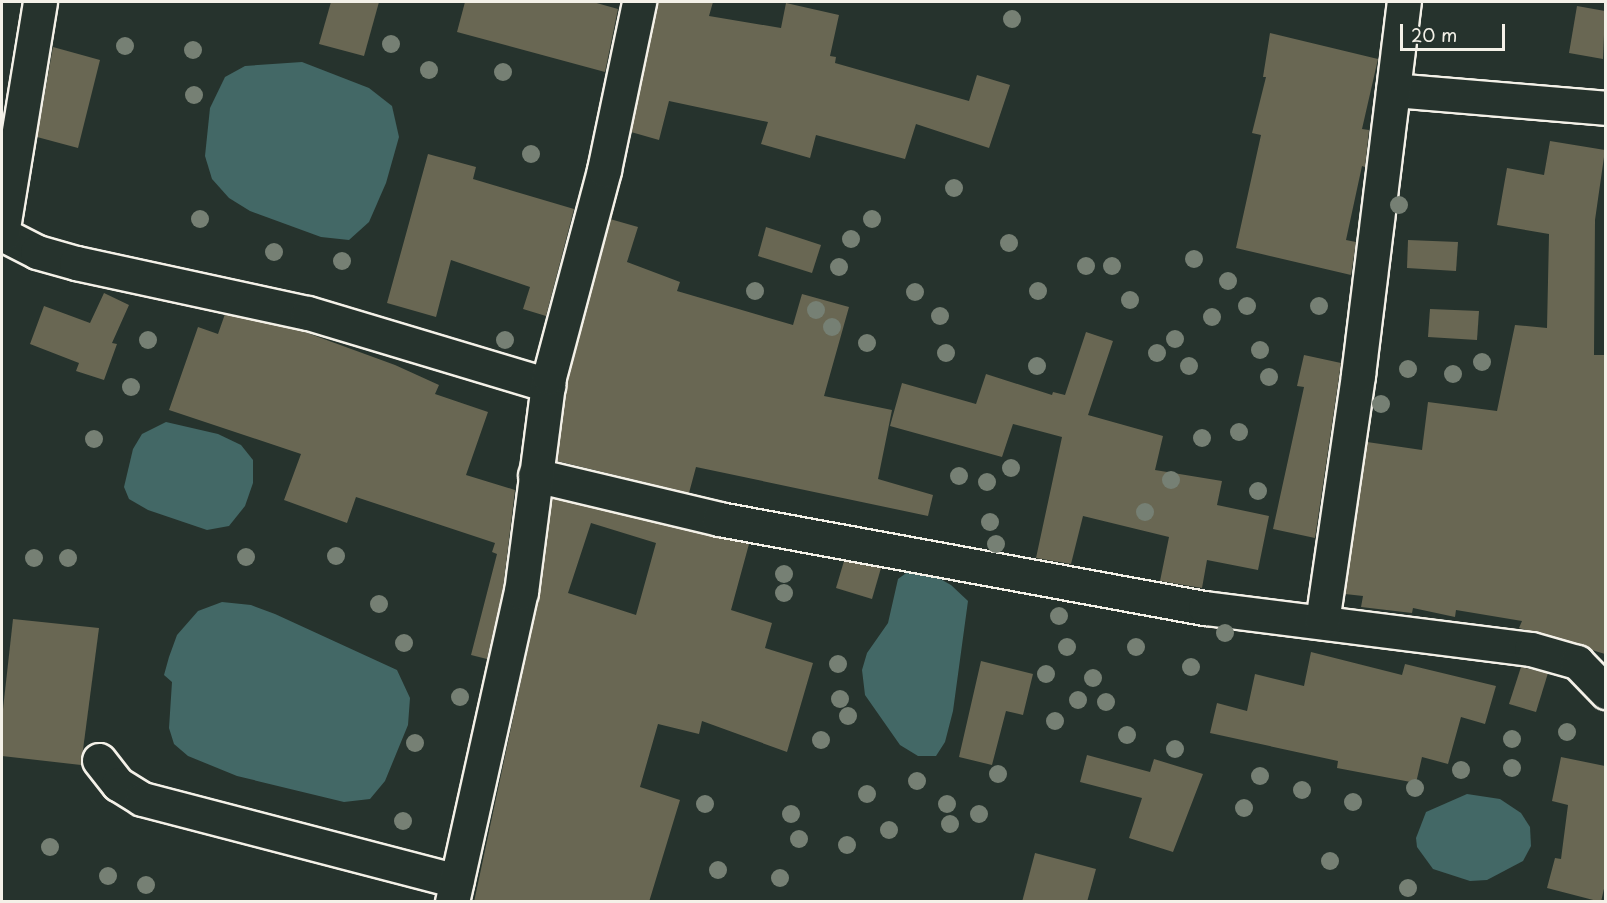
<!DOCTYPE html>
<style>
body{margin:0}
#map{position:relative;width:1607px;height:903px;overflow:hidden;background:#26332d;font-family:"Playpen Sans",sans-serif}
div>[style]{position:absolute}
[style*='--x']{left:calc(var(--x)*1px);top:calc(var(--y)*1px);width:calc(var(--w)*1px);rotate:calc(var(--a)*1deg)}
.water>*{inset:0;background:#436866}
.building>*{inset:0;background:#696753}
.roads{filter:drop-shadow(2px 0 #f4f1e8) drop-shadow(-2px 0 #f4f1e8) drop-shadow(0 2px #f4f1e8) drop-shadow(0 -2px #f4f1e8)}
.minor>*{height:33px;margin:-16.5px;padding:0 16.5px;transform-origin:16.5px;border-radius:16.5px;background:#26332d}
.trees>*{width:18px;height:18px;margin:-9px;border-radius:50%;background:#768074}
span{translate:-50% -50%;white-space:nowrap;text-align:center;line-height:1.15;-webkit-text-stroke:4.5px #26332d;paint-order:stroke}
.frame{position:absolute;inset:0;border:3px solid #f4f1e8;pointer-events:none}
.scale{position:absolute;left:1400px;top:24px;width:105px;height:27px;box-sizing:border-box;border:3px solid #f4f1e8;border-top:0;padding-left:8px;font-size:18px;line-height:21px;white-space:nowrap;color:#f4f1e8;-webkit-text-stroke:4px #26332d;paint-order:stroke}
</style>
<div id="map">
<div class="water">
<i style="clip-path:polygon(302px 62px,369px 88px,392px 106px,399px 137px,386px 183px,369px 222px,349px 240px,321px 237px,250px 211px,229px 198px,212px 179px,205px 156px,210px 108px,225px 77px,245px 66px)"></i>
<i style="clip-path:polygon(166px 422px,218px 434px,241px 445px,253px 460px,253px 483px,245px 506px,229px 526px,207px 530px,148px 510px,129px 499px,124px 487px,133px 449px,142px 434px)"></i>
<i style="clip-path:polygon(909px 571px,926px 571px,951px 585px,968px 601px,953px 711px,945px 742px,936px 756px,918px 756px,900px 745px,865px 695px,862px 670px,867px 653px,888px 623px,898px 579px)"></i>
<i style="clip-path:polygon(222px 602px,251px 605px,275px 614px,397px 670px,410px 698px,408px 725px,385px 781px,370px 799px,344px 802px,237px 776px,188px 756px,174px 744px,169px 728px,172px 682px,164px 675px,169px 657px,177px 635px,198px 611px)"></i>
<i style="clip-path:polygon(1467px 794px,1500px 799px,1521px 813px,1530px 827px,1531px 846px,1523px 861px,1487px 880px,1470px 881px,1433px 869px,1417px 847px,1416px 838px,1426px 812px)"></i>
</div>
<div class="building">
<i style="clip-path:polygon(331px 2px,379px 2px,364px 56px,319px 44px)"></i>
<i style="clip-path:polygon(465px 2px,593px 2px,618px 9px,605px 72px,457px 32px)"></i>
<i style="clip-path:polygon(657px 2px,713px 2px,709px 16px,781px 28px,786px 3px,839px 15px,830px 56px,836px 57px,835px 63px,969px 101px,977px 75px,1010px 85px,989px 148px,916px 124px,905px 159px,816px 135px,810px 158px,761px 144px,768px 122px,669px 101px,659px 140px,631px 132px)"></i>
<i style="clip-path:polygon(1577px 6px,1605px 11px,1603px 59px,1569px 53px)"></i>
<i style="clip-path:polygon(1270px 33px,1378px 59px,1362px 129px,1369px 130px,1365px 167px,1362px 166px,1346px 240px,1356px 242px,1351px 275px,1236px 248px,1261px 135px,1252px 133px,1266px 77px,1263px 77px)"></i>
<i style="clip-path:polygon(53px 47px,100px 60px,78px 148px,37px 137px)"></i>
<i style="clip-path:polygon(1550px 141px,1605px 150px,1595px 220px,1594px 355px,1605px 355px,1605px 654px,1519px 628px,1522px 621px,1456px 610px,1455px 617px,1413px 608px,1412px 613px,1361px 607px,1363px 596px,1345px 594px,1367px 442px,1422px 450px,1428px 402px,1497px 411px,1515px 325px,1547px 328px,1549px 234px,1497px 225px,1507px 168px,1544px 175px)"></i>
<i style="clip-path:polygon(428px 154px,476px 167px,473px 179px,574px 209px,546px 316px,523px 309px,530px 287px,451px 260px,436px 317px,387px 303px)"></i>
<i style="clip-path:polygon(610px 219px,638px 227px,627px 262px,680px 282px,677px 291px,793px 325px,802px 294px,849px 307px,824px 396px,892px 410px,878px 479px,933px 495px,928px 516px,696px 467px,689px 493px,557px 461px,567px 381px)"></i>
<i style="clip-path:polygon(766px 227px,821px 245px,812px 273px,758px 256px)"></i>
<i style="clip-path:polygon(1408px 240px,1458px 242px,1456px 271px,1407px 268px)"></i>
<i style="clip-path:polygon(104px 293px,129px 305px,112px 343px,117px 344px,104px 380px,76px 371px,79px 363px,30px 344px,44px 306px,90px 323px)"></i>
<i style="clip-path:polygon(1430px 309px,1479px 311px,1477px 340px,1428px 337px)"></i>
<i style="clip-path:polygon(225px 314px,302px 331px,395px 365px,439px 385px,435px 394px,488px 412px,466px 475px,515px 490px,503px 589px,487px 659px,471px 655px,497px 554px,492px 552px,495px 543px,356px 497px,347px 523px,284px 500px,301px 454px,169px 410px,198px 327px,218px 334px)"></i>
<i style="clip-path:polygon(1086px 332px,1113px 341px,1088px 415px,1163px 436px,1155px 470px,1222px 481px,1217px 505px,1269px 516px,1258px 570px,1207px 560px,1202px 588px,1160px 581px,1169px 537px,1083px 516px,1071px 564px,1036px 558px,1062px 437px,1013px 424px,1002px 457px,890px 426px,902px 383px,976px 404px,986px 374px,1052px 395px,1053px 392px,1065px 395px)"></i>
<i style="clip-path:polygon(1304px 355px,1341px 363px,1315px 538px,1273px 529px,1304px 387px,1297px 386px)"></i>
<i style="clip-path:polygon(evenodd,552px 498px,749px 544px,731px 610px,772px 623px,765px 648px,813px 663px,787px 752px,702px 721px,699px 734px,658px 724px,640px 787px,680px 800px,649px 902px,474px 902px,539px 596px,552px 498px,591px 523px,656px 543px,636px 615px,568px 593px,591px 523px)"></i>
<i style="clip-path:polygon(844px 561px,881px 568px,872px 599px,836px 588px)"></i>
<i style="clip-path:polygon(13px 619px,99px 628px,81px 765px,2px 756px,2px 718px)"></i>
<i style="clip-path:polygon(1311px 652px,1402px 675px,1405px 664px,1496px 686px,1485px 724px,1461px 717px,1448px 764px,1422px 757px,1416px 783px,1337px 768px,1338px 761px,1210px 733px,1217px 703px,1247px 711px,1255px 674px,1304px 686px)"></i>
<i style="clip-path:polygon(981px 661px,1033px 674px,1023px 715px,1006px 711px,992px 765px,959px 757px)"></i>
<i style="clip-path:polygon(1521px 667px,1548px 673px,1536px 712px,1509px 704px)"></i>
<i style="clip-path:polygon(1087px 755px,1150px 772px,1154px 759px,1203px 774px,1173px 852px,1129px 838px,1142px 798px,1080px 782px)"></i>
<i style="clip-path:polygon(1561px 757px,1605px 766px,1605px 884px,1601px 902px,1547px 888px,1555px 858px,1561px 859px,1568px 805px,1552px 801px)"></i>
<i style="clip-path:polygon(1035px 853px,1096px 869px,1087px 902px,1022px 902px)"></i>
</div>
<div class="roads">
<div class="minor">
<i style="--x:1393;--y:90;--w:214;--a:4.8"></i>
<i style="--x:2;--y:234;--w:39;--a:27"></i>
<i style="--x:37;--y:252;--w:41;--a:15.8"></i>
<i style="--x:76;--y:263;--w:237;--a:12.2"></i>
<i style="--x:308;--y:313;--w:251;--a:16.7"></i>
<i style="--x:2;--y:234;--w:235;--a:-80.7"></i>
<i style="--x:535;--y:475;--w:189;--a:13.4"></i>
<i style="--x:719;--y:519;--w:494;--a:10.4"></i>
<i style="--x:1205;--y:608;--w:329;--a:7.2"></i>
<i style="--x:1531;--y:649;--w:48;--a:15.8"></i>
<i style="--x:1577;--y:662;--w:42;--a:46"></i>
<i style="--x:1322;--y:622;--w:250;--a:-81.7"></i>
<i style="--x:1358;--y:375;--w:376;--a:-83"></i>
<i style="--x:99;--y:760;--w:31;--a:52"></i>
<i style="--x:118;--y:784;--w:28;--a:32"></i>
<i style="--x:142;--y:799;--w:325;--a:14.6"></i>
<i style="--x:452;--y:902;--w:318;--a:-77.5"></i>
<i style="--x:521;--y:592;--w:217;--a:-82.6"></i>
<i style="--x:549;--y:377;--w:214;--a:-75.1"></i>
<i style="--x:604;--y:170;--w:172;--a:-78.2"></i>
</div>
</div>
<div class="trees">
<i style="left:1012px;top:19px"></i>
<i style="left:391px;top:44px"></i>
<i style="left:125px;top:46px"></i>
<i style="left:193px;top:50px"></i>
<i style="left:429px;top:70px"></i>
<i style="left:503px;top:72px"></i>
<i style="left:194px;top:95px"></i>
<i style="left:531px;top:154px"></i>
<i style="left:954px;top:188px"></i>
<i style="left:1399px;top:205px"></i>
<i style="left:200px;top:219px"></i>
<i style="left:872px;top:219px"></i>
<i style="left:851px;top:239px"></i>
<i style="left:1009px;top:243px"></i>
<i style="left:274px;top:252px"></i>
<i style="left:1194px;top:259px"></i>
<i style="left:342px;top:261px"></i>
<i style="left:1086px;top:266px"></i>
<i style="left:1112px;top:266px"></i>
<i style="left:839px;top:267px"></i>
<i style="left:1228px;top:281px"></i>
<i style="left:755px;top:291px"></i>
<i style="left:1038px;top:291px"></i>
<i style="left:915px;top:292px"></i>
<i style="left:1130px;top:300px"></i>
<i style="left:1247px;top:306px"></i>
<i style="left:1319px;top:306px"></i>
<i style="left:816px;top:310px"></i>
<i style="left:940px;top:316px"></i>
<i style="left:1212px;top:317px"></i>
<i style="left:832px;top:327px"></i>
<i style="left:1175px;top:339px"></i>
<i style="left:148px;top:340px"></i>
<i style="left:505px;top:340px"></i>
<i style="left:867px;top:343px"></i>
<i style="left:1260px;top:350px"></i>
<i style="left:946px;top:353px"></i>
<i style="left:1157px;top:353px"></i>
<i style="left:1482px;top:362px"></i>
<i style="left:1037px;top:366px"></i>
<i style="left:1189px;top:366px"></i>
<i style="left:1408px;top:369px"></i>
<i style="left:1453px;top:374px"></i>
<i style="left:1269px;top:377px"></i>
<i style="left:131px;top:387px"></i>
<i style="left:1381px;top:404px"></i>
<i style="left:1239px;top:432px"></i>
<i style="left:1202px;top:438px"></i>
<i style="left:94px;top:439px"></i>
<i style="left:1011px;top:468px"></i>
<i style="left:959px;top:476px"></i>
<i style="left:1171px;top:480px"></i>
<i style="left:987px;top:482px"></i>
<i style="left:1258px;top:491px"></i>
<i style="left:1145px;top:512px"></i>
<i style="left:990px;top:522px"></i>
<i style="left:996px;top:544px"></i>
<i style="left:336px;top:556px"></i>
<i style="left:246px;top:557px"></i>
<i style="left:34px;top:558px"></i>
<i style="left:68px;top:558px"></i>
<i style="left:784px;top:574px"></i>
<i style="left:784px;top:593px"></i>
<i style="left:379px;top:604px"></i>
<i style="left:1059px;top:616px"></i>
<i style="left:1225px;top:633px"></i>
<i style="left:404px;top:643px"></i>
<i style="left:1067px;top:647px"></i>
<i style="left:1136px;top:647px"></i>
<i style="left:838px;top:664px"></i>
<i style="left:1191px;top:667px"></i>
<i style="left:1046px;top:674px"></i>
<i style="left:1093px;top:678px"></i>
<i style="left:460px;top:697px"></i>
<i style="left:840px;top:699px"></i>
<i style="left:1078px;top:700px"></i>
<i style="left:1106px;top:702px"></i>
<i style="left:848px;top:716px"></i>
<i style="left:1055px;top:721px"></i>
<i style="left:1567px;top:732px"></i>
<i style="left:1127px;top:735px"></i>
<i style="left:1512px;top:739px"></i>
<i style="left:821px;top:740px"></i>
<i style="left:415px;top:743px"></i>
<i style="left:1175px;top:749px"></i>
<i style="left:1512px;top:768px"></i>
<i style="left:1461px;top:770px"></i>
<i style="left:998px;top:774px"></i>
<i style="left:1260px;top:776px"></i>
<i style="left:917px;top:781px"></i>
<i style="left:1415px;top:788px"></i>
<i style="left:1302px;top:790px"></i>
<i style="left:867px;top:794px"></i>
<i style="left:1353px;top:802px"></i>
<i style="left:705px;top:804px"></i>
<i style="left:947px;top:804px"></i>
<i style="left:1244px;top:808px"></i>
<i style="left:791px;top:814px"></i>
<i style="left:979px;top:814px"></i>
<i style="left:403px;top:821px"></i>
<i style="left:950px;top:824px"></i>
<i style="left:889px;top:830px"></i>
<i style="left:799px;top:839px"></i>
<i style="left:847px;top:845px"></i>
<i style="left:50px;top:847px"></i>
<i style="left:1330px;top:861px"></i>
<i style="left:718px;top:870px"></i>
<i style="left:108px;top:876px"></i>
<i style="left:780px;top:878px"></i>
<i style="left:146px;top:885px"></i>
<i style="left:1408px;top:888px"></i>
</div>
<div class="frame"></div>
<div class="scale">20 m</div>
</div>
